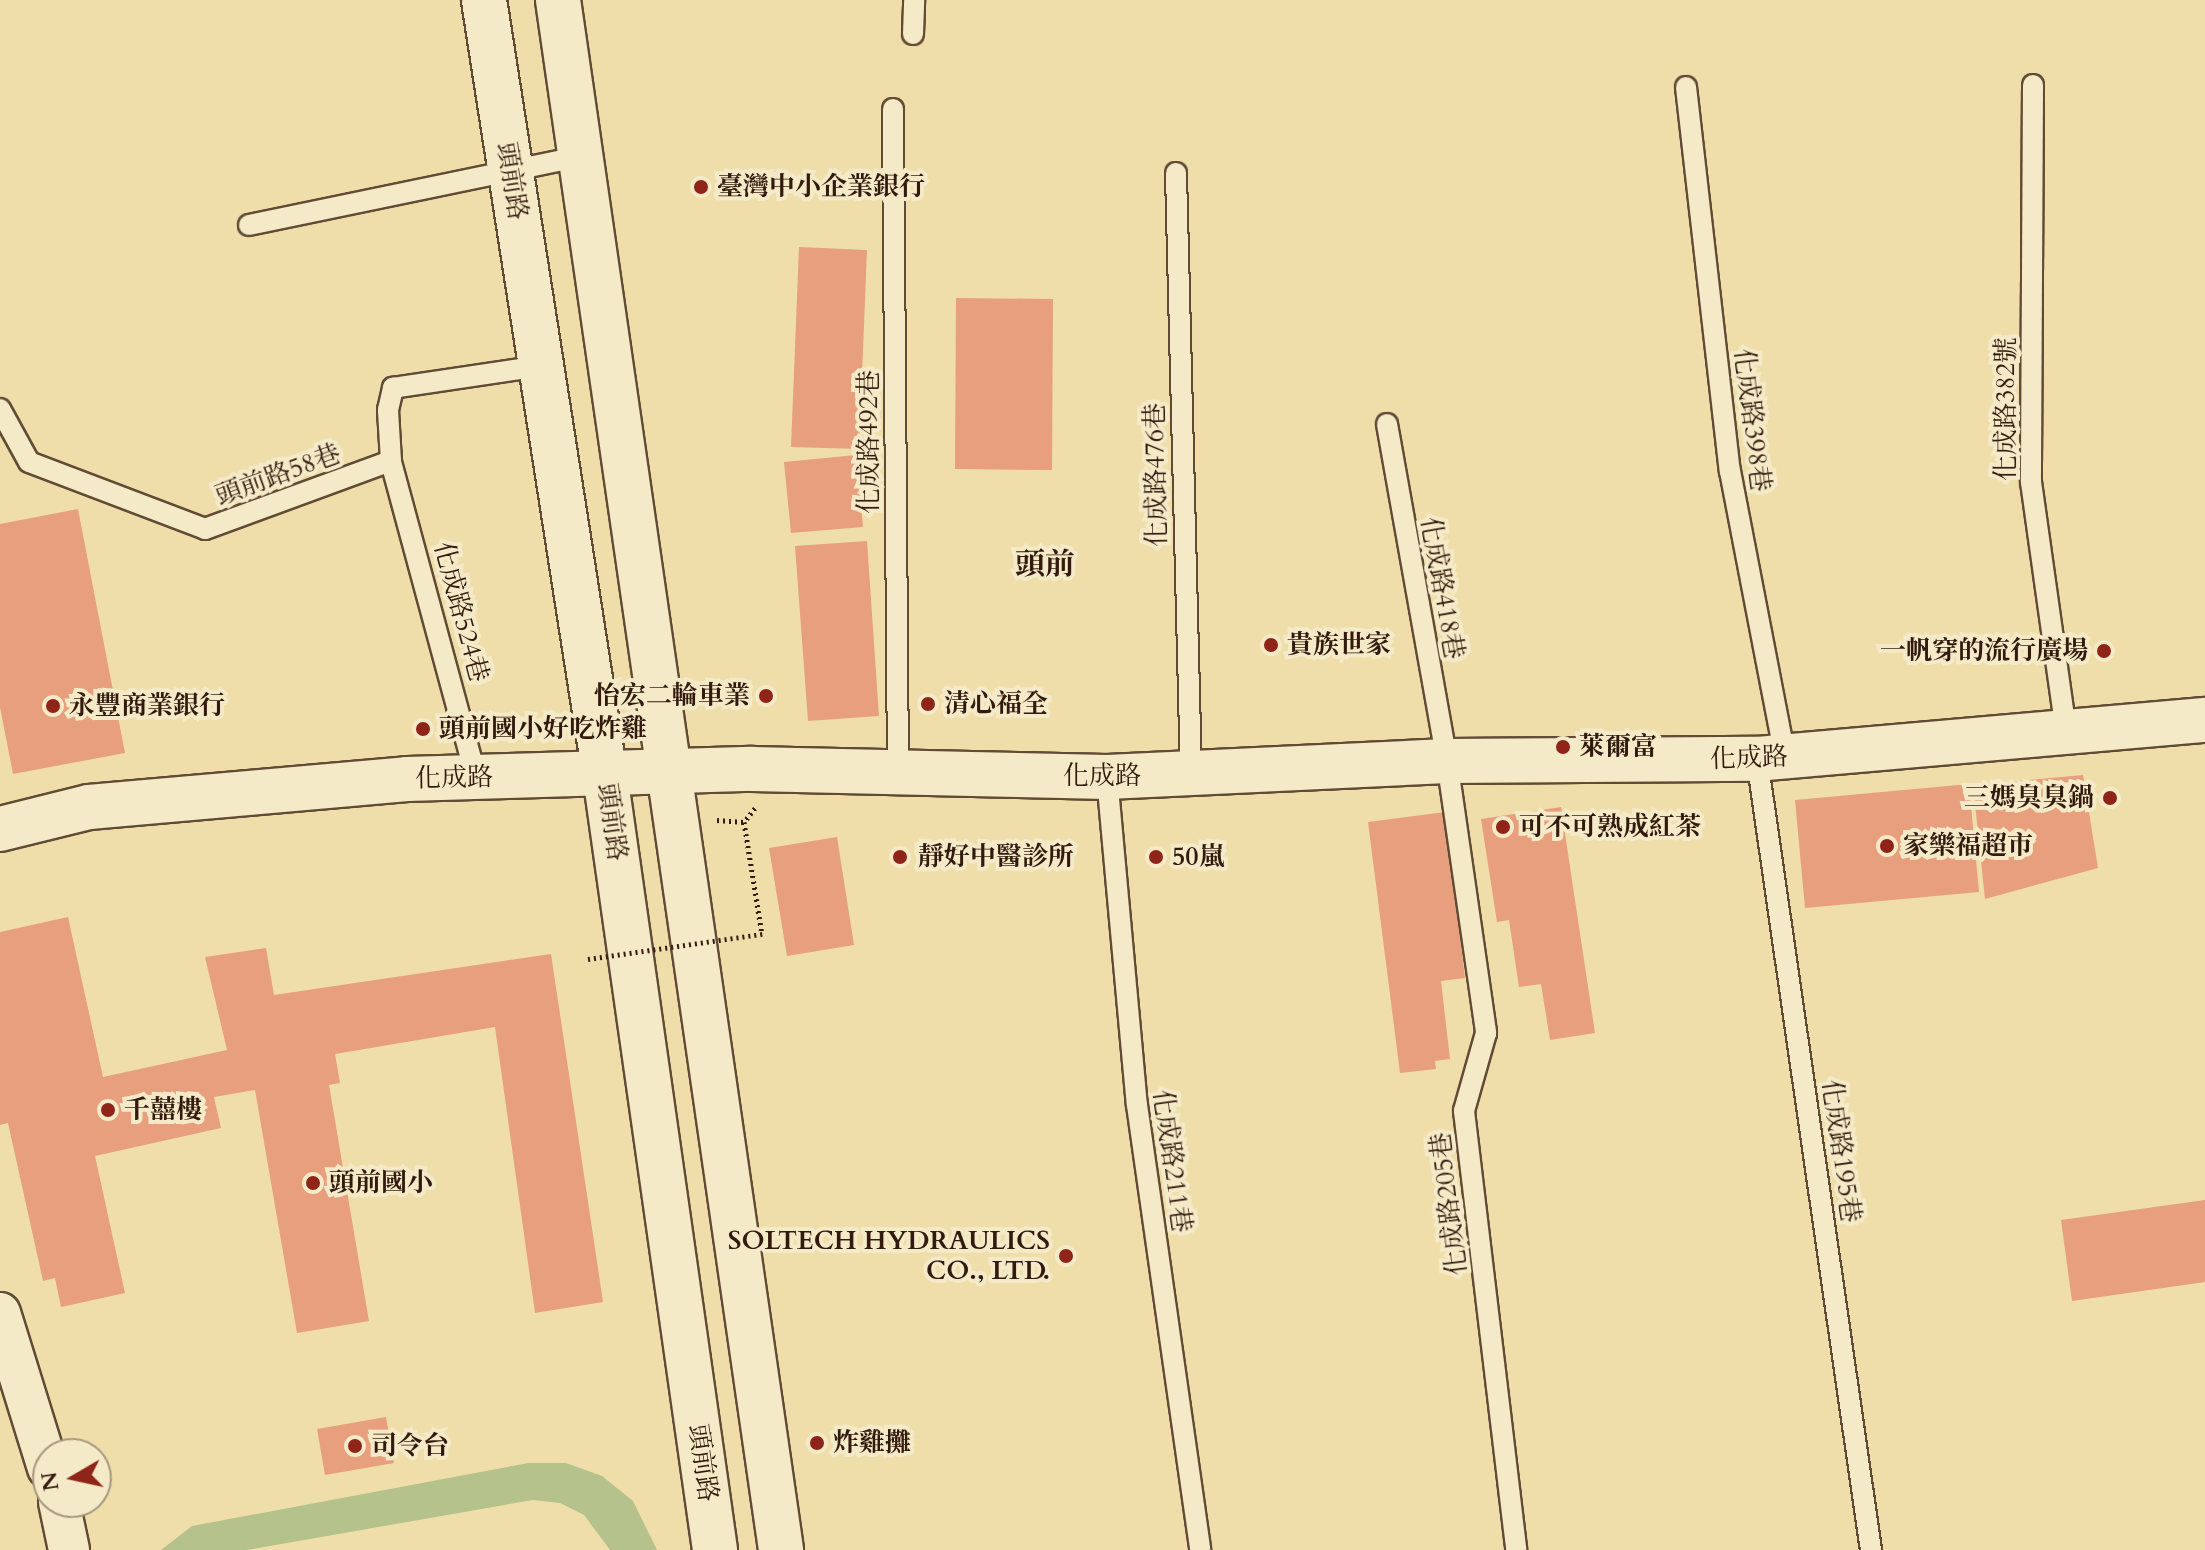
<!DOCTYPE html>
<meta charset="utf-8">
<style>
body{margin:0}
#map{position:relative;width:2205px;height:1550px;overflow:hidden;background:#efdeaa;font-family:Cardo,"Noto Serif TC",serif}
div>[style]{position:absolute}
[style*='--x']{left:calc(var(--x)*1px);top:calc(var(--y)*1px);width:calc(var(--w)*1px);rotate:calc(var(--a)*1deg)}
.green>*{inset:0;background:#b5c28c}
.building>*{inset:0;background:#e79f7e}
.path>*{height:5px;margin-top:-2.5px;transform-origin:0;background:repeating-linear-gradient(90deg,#321a0e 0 2px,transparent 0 6px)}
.roads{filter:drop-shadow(2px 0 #614b35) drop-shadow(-2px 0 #614b35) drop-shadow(0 2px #614b35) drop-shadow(0 -2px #614b35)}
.lane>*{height:20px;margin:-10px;padding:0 10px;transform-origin:10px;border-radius:10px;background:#f5eac8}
.street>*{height:40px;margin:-20px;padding:0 20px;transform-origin:20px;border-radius:20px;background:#f5eac8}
.secondary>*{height:44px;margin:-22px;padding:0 22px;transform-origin:22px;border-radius:22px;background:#f5eac8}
.path-bridge>*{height:5px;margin-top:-2.5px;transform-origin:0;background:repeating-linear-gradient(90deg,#321a0e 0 2px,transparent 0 6px)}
.dots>*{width:22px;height:22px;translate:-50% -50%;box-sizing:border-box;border:4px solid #f5eac8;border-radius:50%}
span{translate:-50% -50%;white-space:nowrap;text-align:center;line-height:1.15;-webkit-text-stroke:8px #f5eac8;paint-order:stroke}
.street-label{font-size:26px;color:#321a0e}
.poi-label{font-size:26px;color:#321a0e;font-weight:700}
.left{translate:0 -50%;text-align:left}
.right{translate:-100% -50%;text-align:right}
.quarter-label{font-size:30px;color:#321a0e;font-weight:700}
.north{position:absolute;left:32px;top:1438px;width:80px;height:80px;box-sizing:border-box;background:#f5eac8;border:2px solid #a7977e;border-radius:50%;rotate:261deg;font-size:22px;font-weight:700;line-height:32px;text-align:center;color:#321a0e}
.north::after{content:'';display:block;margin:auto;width:28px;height:36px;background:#8f2418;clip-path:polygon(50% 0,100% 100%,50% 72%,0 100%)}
</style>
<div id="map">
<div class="green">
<i style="clip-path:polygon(528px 1463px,566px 1463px,602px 1476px,633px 1501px,657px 1550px,610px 1550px,584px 1515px,560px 1503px,533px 1500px,247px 1550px,161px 1550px,192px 1526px)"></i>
</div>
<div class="building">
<i style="clip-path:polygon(799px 247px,867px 250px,859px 449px,791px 447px)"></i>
<i style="clip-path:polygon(956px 298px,1053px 299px,1052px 470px,955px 469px)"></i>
<i style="clip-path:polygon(856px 455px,863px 527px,791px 533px,784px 462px)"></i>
<i style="clip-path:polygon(78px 509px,125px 753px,13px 774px,0 707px,0 524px)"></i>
<i style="clip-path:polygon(867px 541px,879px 716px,808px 721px,795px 546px)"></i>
<i style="clip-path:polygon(2083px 775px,2098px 868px,1985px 899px,1973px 785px)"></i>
<i style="clip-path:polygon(1969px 784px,1979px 892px,1805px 908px,1795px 800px)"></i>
<i style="clip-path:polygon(1561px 807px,1595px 1033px,1550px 1040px,1541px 984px,1519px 987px,1509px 920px,1497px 922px,1481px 819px)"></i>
<i style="clip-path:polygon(1445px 812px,1465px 978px,1441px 981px,1450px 1059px,1435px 1061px,1436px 1069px,1400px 1073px,1368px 822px)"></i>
<i style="clip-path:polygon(837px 837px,854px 945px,787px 956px,769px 848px)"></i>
<i style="clip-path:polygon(68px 917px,103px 1077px,227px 1050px,205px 957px,266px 948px,274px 995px,551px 954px,603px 1302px,535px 1313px,495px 1027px,335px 1054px,340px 1083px,329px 1085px,369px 1321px,297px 1333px,255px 1090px,214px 1097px,221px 1128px,95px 1156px,125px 1293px,61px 1307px,55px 1278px,43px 1281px,8px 1123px,0 1125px,0 932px)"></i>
<i style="clip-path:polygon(2205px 1200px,2205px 1282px,2072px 1301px,2061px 1220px)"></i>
<i style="clip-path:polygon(386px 1417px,394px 1463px,325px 1475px,317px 1429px)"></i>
</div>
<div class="path">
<i style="--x:755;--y:808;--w:18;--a:128"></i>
<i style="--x:744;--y:822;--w:113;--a:80.9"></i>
<i style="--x:717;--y:820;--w:27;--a:4"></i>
</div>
<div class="roads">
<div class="lane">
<i style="--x:913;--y:34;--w:34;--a:-88"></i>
<i style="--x:2033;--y:85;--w:397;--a:90.3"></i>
<i style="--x:2031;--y:482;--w:251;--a:82"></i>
<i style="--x:1686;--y:87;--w:387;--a:83.5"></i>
<i style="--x:1730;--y:471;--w:291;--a:79.1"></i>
<i style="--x:893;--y:109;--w:666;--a:89.57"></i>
<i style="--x:1176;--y:173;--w:602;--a:88.57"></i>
<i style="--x:249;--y:225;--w:340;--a:-11.7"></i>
<i style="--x:0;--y:409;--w:60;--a:61.3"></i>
<i style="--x:29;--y:462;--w:188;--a:20.8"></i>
<i style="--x:205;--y:529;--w:198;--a:-20.1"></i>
<i style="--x:1387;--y:424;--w:342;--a:79.9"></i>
<i style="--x:1447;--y:761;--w:275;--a:81.8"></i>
<i style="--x:1486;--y:1033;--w:81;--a:105.8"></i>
<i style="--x:1464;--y:1111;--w:442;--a:83.2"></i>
<i style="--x:1757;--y:759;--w:799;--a:81.8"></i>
<i style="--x:476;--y:777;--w:327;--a:-105.1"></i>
<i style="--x:391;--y:461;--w:51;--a:-93.4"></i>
<i style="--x:388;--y:410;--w:23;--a:-77"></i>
<i style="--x:393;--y:388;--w:150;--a:-8.5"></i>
<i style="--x:1107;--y:777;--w:329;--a:84.8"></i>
<i style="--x:1137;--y:1105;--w:449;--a:81.9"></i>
</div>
<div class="street">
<i style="--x:0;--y:1313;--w:162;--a:72.8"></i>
<i style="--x:59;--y:1502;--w:49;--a:78.2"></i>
</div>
<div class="secondary">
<i style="--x:484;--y:0;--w:784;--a:81.13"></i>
<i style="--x:605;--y:775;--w:783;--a:81.92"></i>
<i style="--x:558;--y:0;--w:1566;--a:81.81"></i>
<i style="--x:0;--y:829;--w:92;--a:-13.9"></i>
<i style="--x:89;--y:807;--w:319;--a:-5"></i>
<i style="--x:407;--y:779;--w:345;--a:-1.7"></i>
<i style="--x:752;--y:769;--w:355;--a:1.3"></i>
<i style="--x:1107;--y:777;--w:340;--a:-2.7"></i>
<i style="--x:1447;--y:761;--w:310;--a:-0.4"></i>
<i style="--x:1757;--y:759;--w:450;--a:-5"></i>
</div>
</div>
<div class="path-bridge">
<i style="--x:588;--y:959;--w:176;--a:-8.2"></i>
</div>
<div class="dots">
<i style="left:701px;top:187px;background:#8f2418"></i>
<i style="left:1271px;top:645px;background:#8f2418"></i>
<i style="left:2104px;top:651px;background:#8f2418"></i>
<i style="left:766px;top:696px;background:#8f2418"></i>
<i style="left:928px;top:704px;background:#8f2418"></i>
<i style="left:53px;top:706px;background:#8f2418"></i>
<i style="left:423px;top:729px;background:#8f2418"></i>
<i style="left:1563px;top:747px;background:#8f2418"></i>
<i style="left:2110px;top:798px;background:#8f2418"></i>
<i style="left:1503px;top:827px;background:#8f2418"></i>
<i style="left:1887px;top:846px;background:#8f2418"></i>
<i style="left:900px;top:857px;background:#8f2418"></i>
<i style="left:1156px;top:857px;background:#8f2418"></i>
<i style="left:108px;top:1110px;background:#8f2418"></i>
<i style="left:313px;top:1183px;background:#8f2418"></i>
<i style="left:1066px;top:1256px;background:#8f2418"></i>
<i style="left:817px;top:1443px;background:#8f2418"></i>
<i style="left:355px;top:1446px;background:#8f2418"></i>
</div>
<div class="street-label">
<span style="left:512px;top:181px;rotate:81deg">頭前路</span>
<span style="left:2006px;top:409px;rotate:-90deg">化成路382號</span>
<span style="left:1752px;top:420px;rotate:83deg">化成路398巷</span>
<span style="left:869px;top:442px;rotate:-90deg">化成路492巷</span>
<span style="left:278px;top:475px;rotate:-20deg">頭前路58巷</span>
<span style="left:1156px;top:475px;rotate:-91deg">化成路476巷</span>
<span style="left:1442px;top:588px;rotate:80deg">化成路418巷</span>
<span style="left:461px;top:612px;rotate:75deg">化成路524巷</span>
<span style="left:1749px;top:758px;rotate:-2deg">化成路</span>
<span style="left:1102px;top:776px">化成路</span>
<span style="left:454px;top:778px;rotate:-1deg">化成路</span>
<span style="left:612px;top:822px;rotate:82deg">頭前路</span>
<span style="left:1841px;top:1151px;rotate:82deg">化成路195巷</span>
<span style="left:1172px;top:1161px;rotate:82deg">化成路211巷</span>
<span style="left:1449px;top:1204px;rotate:-97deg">化成路205巷</span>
<span style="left:703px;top:1463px;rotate:82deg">頭前路</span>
</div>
<div class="poi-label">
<span class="left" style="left:717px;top:187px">臺灣中小企業銀行</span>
<span class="left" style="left:1287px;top:645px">貴族世家</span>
<span class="right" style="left:2088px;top:651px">一帆穿的流行廣場</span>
<span class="right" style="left:750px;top:696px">怡宏二輪車業</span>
<span class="left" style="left:944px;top:704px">清心福全</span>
<span class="left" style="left:69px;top:706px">永豐商業銀行</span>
<span class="left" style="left:439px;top:729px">頭前國小好吃炸雞</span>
<span class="left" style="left:1579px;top:747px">萊爾富</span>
<span class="right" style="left:2094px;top:798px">三媽臭臭鍋</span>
<span class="left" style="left:1519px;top:827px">可不可熟成紅茶</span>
<span class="left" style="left:1903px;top:846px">家樂福超市</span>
<span class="left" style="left:918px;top:857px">靜好中醫診所</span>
<span class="left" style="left:1172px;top:857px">50嵐</span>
<span class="left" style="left:124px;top:1110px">千囍樓</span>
<span class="left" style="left:329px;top:1183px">頭前國小</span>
<span class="right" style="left:1050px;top:1256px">SOLTECH HYDRAULICS<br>CO., LTD.</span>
<span class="left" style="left:833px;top:1443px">炸雞攤</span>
<span class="left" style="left:371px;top:1446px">司令台</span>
</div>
<div class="quarter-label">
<span style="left:1045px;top:565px">頭前</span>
</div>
<div class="north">N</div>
</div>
